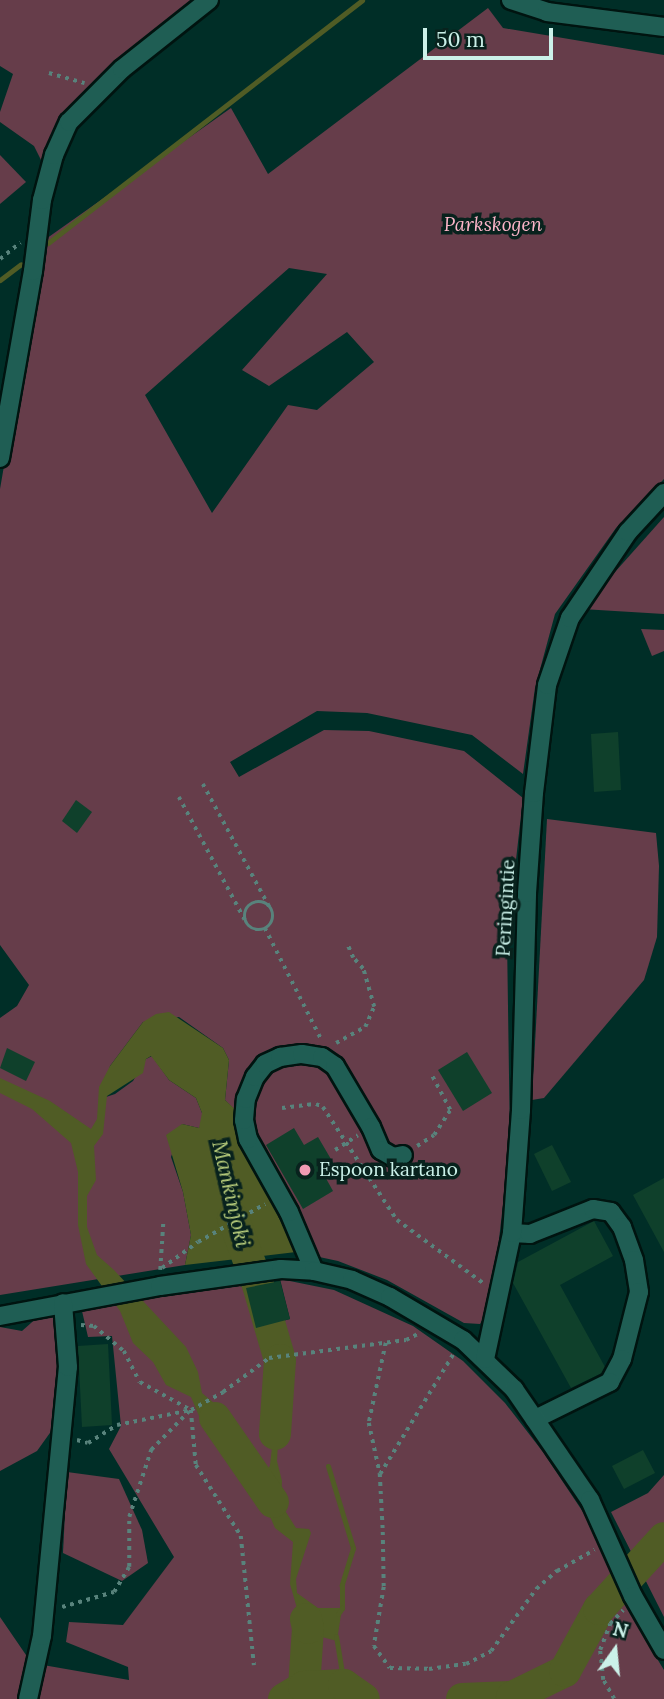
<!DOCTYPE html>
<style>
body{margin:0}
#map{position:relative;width:664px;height:1699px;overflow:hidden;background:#002e27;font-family:Lora,serif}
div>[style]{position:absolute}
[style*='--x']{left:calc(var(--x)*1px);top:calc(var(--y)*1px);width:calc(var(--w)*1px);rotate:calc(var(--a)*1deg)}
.green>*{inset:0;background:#663d4a}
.water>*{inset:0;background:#505c25}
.stream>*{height:5px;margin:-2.5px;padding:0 2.5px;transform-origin:2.5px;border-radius:2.5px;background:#505c25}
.river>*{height:32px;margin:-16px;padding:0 16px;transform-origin:16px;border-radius:16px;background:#505c25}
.building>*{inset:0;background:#0f402b}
.path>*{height:3.5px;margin-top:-1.75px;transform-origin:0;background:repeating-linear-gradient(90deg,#58837c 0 3.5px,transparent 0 8.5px)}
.path>.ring{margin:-1.75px;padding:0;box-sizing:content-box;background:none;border:3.5px solid #58837c;border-radius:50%}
.roads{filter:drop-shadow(2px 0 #001410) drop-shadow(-2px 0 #001410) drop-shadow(0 2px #001410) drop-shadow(0 -2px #001410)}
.minor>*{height:18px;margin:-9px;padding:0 9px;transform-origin:9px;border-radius:9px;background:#1f5e54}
.dots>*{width:19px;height:19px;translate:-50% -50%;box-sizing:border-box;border:4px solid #08221d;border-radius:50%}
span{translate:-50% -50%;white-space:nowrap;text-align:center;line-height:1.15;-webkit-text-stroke:7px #08221d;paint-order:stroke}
.park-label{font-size:19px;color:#fdb5c9;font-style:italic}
.street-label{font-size:19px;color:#cbf1e9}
.poi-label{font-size:19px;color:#cbf1e9}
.left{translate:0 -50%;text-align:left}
.water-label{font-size:21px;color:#bbd07d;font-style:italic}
.north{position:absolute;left:580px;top:1615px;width:70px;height:70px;-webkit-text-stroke:5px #08221d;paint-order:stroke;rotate:15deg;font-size:19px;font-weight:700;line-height:28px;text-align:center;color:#cbf1e9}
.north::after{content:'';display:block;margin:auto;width:24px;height:32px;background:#cbf1e9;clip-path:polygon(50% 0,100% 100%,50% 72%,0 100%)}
.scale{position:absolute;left:423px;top:28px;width:130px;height:32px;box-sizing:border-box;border:4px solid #cbf1e9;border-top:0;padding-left:9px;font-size:21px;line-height:24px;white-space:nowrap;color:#cbf1e9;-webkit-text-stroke:5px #08221d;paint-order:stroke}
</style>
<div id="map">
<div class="green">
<i style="clip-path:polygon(0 0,199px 0,139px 46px,43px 164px,34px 146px,0 122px,0 112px,13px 74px,0 66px)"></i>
<i style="clip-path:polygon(evenodd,488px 8px,503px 28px,664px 55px,664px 479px,616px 528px,555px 614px,535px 688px,523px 774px,472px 735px,367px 713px,317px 711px,230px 762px,239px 777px,324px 730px,369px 731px,464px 751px,523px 798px,507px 939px,510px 1143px,497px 1257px,484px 1317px,480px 1324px,464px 1323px,387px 1280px,338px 1261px,296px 1252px,239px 1138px,236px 1111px,225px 1100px,229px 1060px,223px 1048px,179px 1017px,143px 1022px,110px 1066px,103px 1098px,115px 1094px,133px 1081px,146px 1059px,152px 1056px,169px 1080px,196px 1098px,202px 1113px,202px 1124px,199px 1128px,182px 1124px,171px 1157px,183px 1192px,191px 1235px,185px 1265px,0 1295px,0 1018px,17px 1006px,29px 985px,0 945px,0 489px,43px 241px,231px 108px,268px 174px,488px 8px,289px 268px,327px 274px,242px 370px,269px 386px,347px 332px,374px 362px,317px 410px,288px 405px,212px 513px,145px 395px,289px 268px)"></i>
<i style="clip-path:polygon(0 155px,26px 182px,0 204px)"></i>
<i style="clip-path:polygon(664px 517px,664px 614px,582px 609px)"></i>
<i style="clip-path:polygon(641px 629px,664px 630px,664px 651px,652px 656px)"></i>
<i style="clip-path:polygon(547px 819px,656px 833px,659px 866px,657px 937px,644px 980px,544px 1098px,532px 1100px)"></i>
<i style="clip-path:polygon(280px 1279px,334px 1290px,413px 1326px,463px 1361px,505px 1403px,543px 1452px,585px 1515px,645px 1639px,664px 1670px,664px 1699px,0 1699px,0 1617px,26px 1655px,43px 1665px,129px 1680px,128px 1667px,66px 1642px,69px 1622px,123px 1625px,174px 1557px,109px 1449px,121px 1426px,112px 1336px,88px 1337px,82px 1311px,227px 1282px,246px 1288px,257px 1328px,290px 1319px)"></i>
<i style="clip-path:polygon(57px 1312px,61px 1365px,52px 1430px,37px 1451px,0 1471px,0 1327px,22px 1331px,40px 1315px)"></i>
<i style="clip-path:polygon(67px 1472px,119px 1479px,142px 1530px,148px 1563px,122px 1581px,63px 1553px)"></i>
<i style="clip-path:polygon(664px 1475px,664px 1617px,611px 1512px,648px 1493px)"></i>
</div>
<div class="water">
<i style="clip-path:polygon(169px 1012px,223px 1048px,229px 1060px,225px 1100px,237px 1111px,239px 1138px,296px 1252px,185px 1265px,191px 1235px,183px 1192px,166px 1135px,182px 1124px,199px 1128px,202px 1113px,196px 1098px,169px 1080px,151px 1056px,146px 1059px,143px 1073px,107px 1096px,103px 1134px,94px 1146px,96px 1180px,87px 1196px,87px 1227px,97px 1255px,114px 1270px,186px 1347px,198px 1372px,202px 1393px,226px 1413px,242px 1434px,241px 1457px,266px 1474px,270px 1465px,272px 1447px,272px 1402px,268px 1379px,269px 1366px,275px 1368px,280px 1405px,277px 1461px,282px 1481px,281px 1504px,296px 1528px,309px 1529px,311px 1533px,296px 1579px,297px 1593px,318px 1608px,342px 1608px,337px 1641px,322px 1637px,313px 1641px,314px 1660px,302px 1664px,305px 1648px,302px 1626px,290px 1584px,293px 1542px,275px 1528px,260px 1494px,236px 1464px,218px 1435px,199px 1416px,191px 1397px,166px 1385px,153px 1362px,133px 1343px,120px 1311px,86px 1264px,78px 1225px,78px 1172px,71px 1143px,32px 1109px,0 1093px,0 1078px,50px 1101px,91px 1129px,97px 1119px,99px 1087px,110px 1066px,143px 1022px,156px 1014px)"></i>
</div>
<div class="stream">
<i style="--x:48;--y:243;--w:397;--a:-37.7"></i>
<i style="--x:0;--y:280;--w:26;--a:-37"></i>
<i style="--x:328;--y:1466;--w:86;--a:73"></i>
<i style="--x:353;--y:1548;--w:39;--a:107"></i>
<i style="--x:342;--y:1585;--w:23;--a:90"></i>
<i style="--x:342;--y:1608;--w:7;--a:124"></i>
<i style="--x:336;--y:1636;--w:50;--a:80.7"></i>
</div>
<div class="river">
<i style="--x:233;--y:1218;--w:72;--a:69.5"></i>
<i style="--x:258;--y:1285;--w:78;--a:73.7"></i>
<i style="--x:280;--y:1360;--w:74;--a:93.9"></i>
<i style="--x:215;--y:1418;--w:102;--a:55.4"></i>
<i style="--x:304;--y:1687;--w:59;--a:-86.1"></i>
<i style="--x:308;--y:1628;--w:9;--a:-103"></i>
<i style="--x:284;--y:1699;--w:23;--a:-31"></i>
<i style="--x:304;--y:1687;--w:40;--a:-2.9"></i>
<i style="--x:344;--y:1685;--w:24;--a:35"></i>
<i style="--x:462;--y:1699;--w:50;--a:-2.3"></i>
<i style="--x:512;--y:1697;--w:59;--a:-26.1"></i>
<i style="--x:565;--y:1671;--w:71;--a:-61.3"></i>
<i style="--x:599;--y:1609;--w:96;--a:-47.5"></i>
</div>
<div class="building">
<i style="clip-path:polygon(618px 732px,621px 790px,594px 792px,591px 734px)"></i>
<i style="clip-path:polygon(76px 800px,92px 812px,77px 833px,62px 821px)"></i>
<i style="clip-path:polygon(7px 1048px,35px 1062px,26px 1081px,0 1068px)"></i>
<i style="clip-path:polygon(467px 1052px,492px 1093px,463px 1111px,438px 1070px)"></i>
<i style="clip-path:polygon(294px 1128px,304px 1145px,318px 1137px,335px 1166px,323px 1173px,333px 1191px,303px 1209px,266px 1145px)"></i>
<i style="clip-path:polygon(552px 1145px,571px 1182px,552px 1191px,534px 1154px)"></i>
<i style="clip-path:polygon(664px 1178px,664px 1252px,633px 1195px)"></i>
<i style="clip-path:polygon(594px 1221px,613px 1256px,560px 1285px,605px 1367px,602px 1373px,571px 1388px,513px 1283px,518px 1262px)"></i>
<i style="clip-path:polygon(280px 1281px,290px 1319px,256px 1328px,246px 1288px)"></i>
<i style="clip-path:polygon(108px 1344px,112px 1425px,82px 1427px,78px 1346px)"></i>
<i style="clip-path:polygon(643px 1450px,655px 1473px,624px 1489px,612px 1466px)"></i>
</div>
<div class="path">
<i style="--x:49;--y:73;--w:37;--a:16"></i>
<i style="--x:0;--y:259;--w:26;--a:-39"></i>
<i style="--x:203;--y:784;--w:143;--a:61.6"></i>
<i style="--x:179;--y:797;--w:140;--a:61.8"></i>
<i class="ring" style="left:245px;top:902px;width:24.5px;height:24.5px"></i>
<i style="--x:265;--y:928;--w:127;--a:63.2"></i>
<i style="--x:336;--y:1043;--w:33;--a:-29"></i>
<i style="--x:365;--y:1027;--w:22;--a:-66"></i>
<i style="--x:374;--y:1007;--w:40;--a:-106"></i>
<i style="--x:363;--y:969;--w:15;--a:-132"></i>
<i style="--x:353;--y:958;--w:15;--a:-113"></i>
<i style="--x:282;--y:1108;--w:34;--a:-7"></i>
<i style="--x:316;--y:1104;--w:8;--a:23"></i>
<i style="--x:323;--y:1107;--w:135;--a:56.8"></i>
<i style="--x:397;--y:1220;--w:107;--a:36.2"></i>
<i style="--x:417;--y:1146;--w:20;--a:-33"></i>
<i style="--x:434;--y:1135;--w:30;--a:-57"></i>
<i style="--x:450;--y:1110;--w:40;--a:-118"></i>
<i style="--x:335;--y:1150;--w:27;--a:-33"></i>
<i style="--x:162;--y:1268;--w:44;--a:-35.8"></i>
<i style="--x:198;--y:1242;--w:77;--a:-29.6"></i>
<i style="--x:160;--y:1270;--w:47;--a:-86.3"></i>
<i style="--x:81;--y:1325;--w:13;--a:4"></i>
<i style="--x:94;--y:1326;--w:39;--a:40"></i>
<i style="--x:124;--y:1351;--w:35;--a:63"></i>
<i style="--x:140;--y:1382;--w:56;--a:28.9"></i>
<i style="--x:386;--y:1343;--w:82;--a:102"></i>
<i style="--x:369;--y:1423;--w:52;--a:77.8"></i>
<i style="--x:380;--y:1474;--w:58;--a:87"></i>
<i style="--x:383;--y:1532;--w:55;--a:89"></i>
<i style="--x:384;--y:1587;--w:60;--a:99.6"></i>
<i style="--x:374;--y:1646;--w:27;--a:54"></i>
<i style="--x:390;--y:1668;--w:39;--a:1"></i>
<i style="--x:429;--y:1669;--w:37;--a:-8"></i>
<i style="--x:466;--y:1664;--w:28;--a:-27"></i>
<i style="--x:491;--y:1651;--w:77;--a:-54"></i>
<i style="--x:536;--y:1589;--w:28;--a:-41"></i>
<i style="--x:557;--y:1571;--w:43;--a:-29.6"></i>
<i style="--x:191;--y:1410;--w:55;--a:84.8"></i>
<i style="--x:196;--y:1465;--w:84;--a:57.6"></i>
<i style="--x:241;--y:1536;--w:130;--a:84.2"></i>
<i style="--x:77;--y:1440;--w:11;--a:15"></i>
<i style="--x:88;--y:1443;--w:34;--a:-32"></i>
<i style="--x:117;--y:1425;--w:76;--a:-11.5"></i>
<i style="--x:191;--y:1410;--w:37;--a:-29"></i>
<i style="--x:223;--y:1392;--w:57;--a:-36.5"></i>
<i style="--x:269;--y:1358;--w:138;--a:-7.5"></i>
<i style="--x:406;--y:1340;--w:13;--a:-27"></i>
<i style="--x:380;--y:1474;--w:142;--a:-58.6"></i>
<i style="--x:62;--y:1607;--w:54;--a:-16.1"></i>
<i style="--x:114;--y:1592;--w:29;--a:-59"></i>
<i style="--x:129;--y:1567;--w:50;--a:-90"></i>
<i style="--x:129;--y:1517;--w:71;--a:-71.8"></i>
<i style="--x:151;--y:1450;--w:54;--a:-45.7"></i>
<i style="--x:614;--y:1699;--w:22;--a:-120"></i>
<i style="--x:603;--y:1680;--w:30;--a:-96"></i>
<i style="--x:600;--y:1650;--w:28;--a:-69"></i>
<i style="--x:610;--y:1624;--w:19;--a:-47"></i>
</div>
<div class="roads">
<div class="minor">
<i style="--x:511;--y:0;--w:38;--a:18"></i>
<i style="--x:547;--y:12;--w:118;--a:7.3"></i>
<i style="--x:0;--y:458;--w:190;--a:-80"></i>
<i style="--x:33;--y:271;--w:72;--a:-82.8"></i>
<i style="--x:42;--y:200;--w:47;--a:-75.1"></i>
<i style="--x:54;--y:155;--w:36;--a:-66"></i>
<i style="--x:69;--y:122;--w:75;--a:-45"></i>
<i style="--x:122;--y:69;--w:111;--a:-38.4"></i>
<i style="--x:512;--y:1233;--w:18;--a:3"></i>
<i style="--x:530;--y:1234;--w:68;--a:-21.6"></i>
<i style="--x:593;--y:1209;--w:18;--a:9"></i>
<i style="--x:611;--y:1212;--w:19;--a:54"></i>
<i style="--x:622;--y:1227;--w:35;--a:70"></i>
<i style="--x:634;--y:1260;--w:32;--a:81"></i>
<i style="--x:639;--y:1292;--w:69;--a:104.2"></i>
<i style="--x:622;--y:1359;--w:26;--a:118"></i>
<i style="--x:610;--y:1382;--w:84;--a:153.7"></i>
<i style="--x:314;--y:1271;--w:64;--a:-113"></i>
<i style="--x:289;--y:1212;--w:84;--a:-119.3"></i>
<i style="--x:248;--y:1139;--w:19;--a:-102"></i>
<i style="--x:244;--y:1120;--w:21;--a:-85"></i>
<i style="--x:246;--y:1099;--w:24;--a:-68"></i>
<i style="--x:255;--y:1077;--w:16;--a:-52"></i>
<i style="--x:265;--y:1064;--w:17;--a:-25"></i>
<i style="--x:280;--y:1057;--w:22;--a:-8"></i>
<i style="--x:302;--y:1054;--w:20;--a:9"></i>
<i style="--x:322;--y:1057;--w:16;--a:35"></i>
<i style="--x:335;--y:1066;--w:71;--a:59.5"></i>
<i style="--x:371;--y:1127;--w:25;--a:67"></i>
<i style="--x:381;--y:1150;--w:14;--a:30"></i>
<i style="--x:393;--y:1157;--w:10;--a:-11"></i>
<i style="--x:0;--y:1316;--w:163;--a:-10.6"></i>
<i style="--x:160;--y:1286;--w:122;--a:-8"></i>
<i style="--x:281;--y:1269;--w:33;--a:3"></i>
<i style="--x:314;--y:1271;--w:39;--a:13"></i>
<i style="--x:352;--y:1280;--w:42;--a:24.1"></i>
<i style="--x:390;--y:1297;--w:85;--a:30.5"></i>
<i style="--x:463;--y:1340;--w:71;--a:43.9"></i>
<i style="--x:514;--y:1389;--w:135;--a:55.6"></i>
<i style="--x:590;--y:1500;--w:105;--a:65.9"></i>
<i style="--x:633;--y:1596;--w:62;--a:60.1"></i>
<i style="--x:485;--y:1359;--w:129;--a:-77.9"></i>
<i style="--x:512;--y:1233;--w:123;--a:-85.8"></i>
<i style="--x:521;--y:1110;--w:217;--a:-88.4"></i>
<i style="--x:527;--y:893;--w:100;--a:-86"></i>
<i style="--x:534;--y:793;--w:109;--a:-83.1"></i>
<i style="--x:547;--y:685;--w:71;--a:-71.1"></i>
<i style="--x:570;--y:618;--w:104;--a:-56"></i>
<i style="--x:628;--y:532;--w:53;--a:-47.3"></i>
<i style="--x:28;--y:1699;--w:65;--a:-77.5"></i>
<i style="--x:42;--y:1636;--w:270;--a:-84.5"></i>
<i style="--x:68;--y:1367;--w:64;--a:-94.5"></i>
</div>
</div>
<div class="dots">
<i style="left:305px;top:1170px;background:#f19ab4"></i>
</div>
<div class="park-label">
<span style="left:493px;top:225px">Parkskogen</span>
</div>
<div class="street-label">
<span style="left:506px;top:908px;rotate:-87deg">Peringintie</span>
</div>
<div class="poi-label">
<span class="left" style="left:319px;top:1170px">Espoon kartano</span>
</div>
<div class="water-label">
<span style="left:231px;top:1194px;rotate:77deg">Mankinjoki</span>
</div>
<div class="north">N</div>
<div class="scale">50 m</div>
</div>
